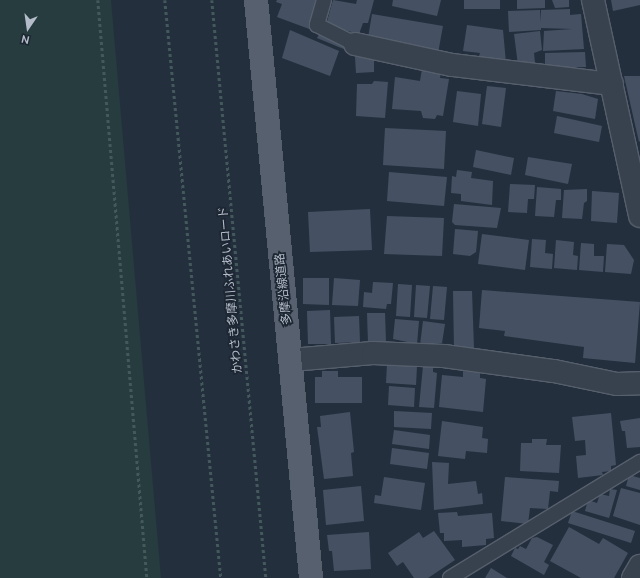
<!DOCTYPE html>
<meta charset="utf-8">
<style>
body{margin:0}
#map{position:relative;width:640px;height:578px;overflow:hidden;background:#242f3e;font-family:Ubuntu,"Noto Sans JP",sans-serif}
div>[style]{position:absolute}
[style*='--x']{left:calc(var(--x)*1px);top:calc(var(--y)*1px);width:calc(var(--w)*1px);rotate:calc(var(--a)*1deg)}
.green>*{inset:0;background:#263c3f}
.building>*{inset:0;background:#455162}
.path>*{height:2.5px;margin-top:-1.25px;transform-origin:0;background:repeating-linear-gradient(90deg,#44595c 0 3px,transparent 0 6px)}
.roads{filter:drop-shadow(1px 0 #565f6c) drop-shadow(-1px 0 #565f6c) drop-shadow(0 1px #565f6c) drop-shadow(0 -1px #565f6c)}
.service>*{height:14px;margin:-7px;padding:0 7px;transform-origin:7px;border-radius:7px;background:#38414e}
.minor>*{height:22px;margin:-11px;padding:0 11px;transform-origin:11px;border-radius:11px;background:#38414e}
.tertiary>*{height:22px;margin:-11px;padding:0 11px;transform-origin:11px;border-radius:11px;background:#38414e}
.primary>*{height:22px;margin:-11px;padding:0 11px;transform-origin:11px;border-radius:11px;background:#56606e}
span{translate:-50% -50%;white-space:nowrap;text-align:center;line-height:1.15;-webkit-text-stroke:3.5px #1d2633;paint-order:stroke}
.street-label{font-size:12px;color:#b4bcc9}
.north{position:absolute;left:8px;top:8px;width:40px;height:40px;-webkit-text-stroke:3px #1d2633;paint-order:stroke;rotate:193deg;font-size:11px;font-weight:700;line-height:16px;text-align:center;color:#b4bcc9}
.north::after{content:'';display:block;margin:auto;width:14px;height:18px;background:#b4bcc9;clip-path:polygon(50% 0,100% 100%,50% 72%,0 100%)}
</style>
<div id="map">
<div class="green">
<i style="clip-path:polygon(0 0,111px 0,161px 578px,0 578px)"></i>
</div>
<div class="building">
<i style="clip-path:polygon(277px 0,323px 0,312px 30px,277px 17px,282px 4px,276px 2px)"></i>
<i style="clip-path:polygon(333px 0,356px 4px,357px 0,374px 0,368px 23px,363px 23px,359px 34px,326px 25px)"></i>
<i style="clip-path:polygon(393px 0,441px 0,437px 16px,392px 6px)"></i>
<i style="clip-path:polygon(464px 0,500px 0,500px 9px,464px 9px)"></i>
<i style="clip-path:polygon(517px 0,545px 0,545px 8px,517px 9px)"></i>
<i style="clip-path:polygon(552px 0,569px 0,569px 7px,555px 8px)"></i>
<i style="clip-path:polygon(611px 0,640px 0,640px 5px,613px 11px)"></i>
<i style="clip-path:polygon(570px 9px,570px 15px,581px 14px,584px 49px,543px 51px,544px 31px,572px 29px,541px 28px,541px 30px,509px 32px,508px 11px,540px 10px,541px 22px,541px 10px)"></i>
<i style="clip-path:polygon(372px 14px,443px 26px,438px 53px,368px 38px)"></i>
<i style="clip-path:polygon(467px 25px,503px 30px,506px 63px,478px 59px,480px 53px,463px 51px)"></i>
<i style="clip-path:polygon(290px 30px,339px 51px,330px 76px,282px 58px)"></i>
<i style="clip-path:polygon(321px 31px,348px 44px,346px 50px,317px 38px)"></i>
<i style="clip-path:polygon(540px 31px,542px 50px,534px 53px,535px 63px,518px 65px,514px 34px)"></i>
<i style="clip-path:polygon(585px 52px,586px 67px,545px 68px,545px 53px)"></i>
<i style="clip-path:polygon(374px 56px,374px 72px,356px 73px,355px 57px)"></i>
<i style="clip-path:polygon(422px 69px,441px 72px,440px 78px,449px 79px,443px 116px,437px 115px,435px 119px,423px 118px,421px 111px,392px 109px,395px 77px,420px 81px)"></i>
<i style="clip-path:polygon(624px 76px,640px 76px,640px 141px,639px 142px)"></i>
<i style="clip-path:polygon(374px 81px,388px 82px,385px 118px,356px 116px,357px 84px,372px 84px)"></i>
<i style="clip-path:polygon(487px 86px,506px 88px,501px 127px,482px 124px)"></i>
<i style="clip-path:polygon(457px 91px,481px 94px,478px 126px,453px 122px)"></i>
<i style="clip-path:polygon(556px 91px,582px 94px,598px 99px,595px 119px,553px 111px)"></i>
<i style="clip-path:polygon(557px 116px,602px 126px,599px 142px,554px 133px)"></i>
<i style="clip-path:polygon(385px 128px,446px 131px,444px 169px,383px 165px)"></i>
<i style="clip-path:polygon(476px 150px,514px 158px,511px 175px,473px 167px)"></i>
<i style="clip-path:polygon(528px 157px,572px 164px,568px 184px,525px 175px)"></i>
<i style="clip-path:polygon(457px 170px,472px 172px,471px 178px,493px 181px,492px 205px,461px 201px,461px 194px,451px 193px,452px 176px,456px 177px)"></i>
<i style="clip-path:polygon(389px 172px,447px 177px,444px 206px,387px 201px)"></i>
<i style="clip-path:polygon(510px 184px,535px 185px,534px 199px,528px 199px,527px 213px,508px 212px)"></i>
<i style="clip-path:polygon(537px 187px,561px 189px,561px 200px,556px 200px,554px 217px,535px 216px)"></i>
<i style="clip-path:polygon(587px 189px,587px 201px,584px 203px,582px 219px,562px 218px,564px 190px)"></i>
<i style="clip-path:polygon(592px 191px,619px 193px,617px 223px,591px 221px)"></i>
<i style="clip-path:polygon(454px 204px,501px 208px,497px 228px,455px 225px,452px 222px)"></i>
<i style="clip-path:polygon(370px 209px,372px 250px,310px 252px,308px 212px)"></i>
<i style="clip-path:polygon(387px 216px,444px 218px,442px 256px,384px 254px)"></i>
<i style="clip-path:polygon(455px 229px,478px 231px,476px 252px,470px 256px,453px 254px)"></i>
<i style="clip-path:polygon(482px 234px,529px 240px,525px 270px,478px 264px)"></i>
<i style="clip-path:polygon(532px 239px,546px 240px,545px 253px,553px 254px,552px 269px,530px 267px)"></i>
<i style="clip-path:polygon(556px 240px,574px 242px,573px 255px,578px 256px,577px 270px,554px 268px)"></i>
<i style="clip-path:polygon(581px 243px,594px 244px,594px 256px,604px 256px,603px 272px,579px 270px)"></i>
<i style="clip-path:polygon(607px 244px,624px 245px,634px 260px,631px 274px,605px 272px)"></i>
<i style="clip-path:polygon(303px 278px,329px 278px,329px 305px,303px 304px)"></i>
<i style="clip-path:polygon(334px 278px,360px 280px,358px 306px,332px 305px)"></i>
<i style="clip-path:polygon(373px 282px,393px 283px,391px 304px,387px 304px,386px 309px,363px 307px,364px 292px,372px 293px)"></i>
<i style="clip-path:polygon(398px 284px,412px 285px,410px 317px,396px 316px)"></i>
<i style="clip-path:polygon(416px 285px,430px 286px,427px 318px,414px 317px)"></i>
<i style="clip-path:polygon(433px 286px,447px 287px,444px 320px,430px 319px)"></i>
<i style="clip-path:polygon(482px 290px,640px 302px,635px 363px,583px 358px,584px 347px,504px 336px,505px 331px,479px 328px)"></i>
<i style="clip-path:polygon(453px 291px,472px 291px,474px 349px,454px 349px)"></i>
<i style="clip-path:polygon(330px 310px,331px 344px,308px 344px,307px 311px)"></i>
<i style="clip-path:polygon(367px 313px,385px 313px,386px 342px,368px 343px)"></i>
<i style="clip-path:polygon(359px 316px,360px 342px,335px 343px,334px 317px)"></i>
<i style="clip-path:polygon(395px 319px,419px 321px,417px 344px,393px 339px)"></i>
<i style="clip-path:polygon(423px 321px,445px 324px,442px 343px,434px 343px,434px 346px,420px 345px)"></i>
<i style="clip-path:polygon(387px 364px,417px 366px,416px 385px,386px 383px)"></i>
<i style="clip-path:polygon(423px 366px,433px 368px,433px 372px,437px 373px,434px 408px,419px 407px)"></i>
<i style="clip-path:polygon(322px 371px,338px 371px,338px 377px,362px 377px,362px 403px,315px 403px,315px 377px,322px 377px)"></i>
<i style="clip-path:polygon(463px 371px,480px 373px,480px 378px,486px 379px,483px 412px,439px 407px,442px 375px,463px 377px)"></i>
<i style="clip-path:polygon(389px 386px,415px 388px,414px 407px,388px 405px)"></i>
<i style="clip-path:polygon(394px 411px,432px 413px,431px 429px,394px 427px)"></i>
<i style="clip-path:polygon(350px 412px,354px 452px,351px 453px,353px 476px,324px 479px,317px 427px,321px 427px,320px 416px)"></i>
<i style="clip-path:polygon(611px 413px,616px 465px,611px 466px,611px 471px,602px 472px,603px 475px,578px 478px,576px 456px,586px 455px,585px 440px,575px 441px,572px 417px)"></i>
<i style="clip-path:polygon(640px 418px,640px 447px,627px 448px,625px 431px,622px 431px,620px 421px)"></i>
<i style="clip-path:polygon(442px 421px,483px 427px,482px 438px,488px 439px,487px 453px,466px 451px,465px 459px,438px 456px)"></i>
<i style="clip-path:polygon(394px 430px,430px 435px,429px 449px,392px 444px)"></i>
<i style="clip-path:polygon(532px 439px,547px 439px,546px 445px,561px 445px,559px 473px,520px 471px,521px 443px,532px 443px)"></i>
<i style="clip-path:polygon(392px 448px,429px 453px,427px 469px,390px 464px)"></i>
<i style="clip-path:polygon(432px 462px,449px 463px,448px 484px,476px 481px,478px 494px,482px 493px,483px 504px,434px 510px)"></i>
<i style="clip-path:polygon(629px 475px,640px 478px,640px 490px,626px 486px)"></i>
<i style="clip-path:polygon(384px 477px,425px 483px,421px 510px,374px 503px,375px 495px,381px 496px)"></i>
<i style="clip-path:polygon(505px 477px,559px 481px,558px 492px,550px 491px,548px 509px,530px 508px,528px 524px,501px 521px)"></i>
<i style="clip-path:polygon(361px 486px,364px 521px,326px 525px,323px 490px)"></i>
<i style="clip-path:polygon(621px 488px,640px 493px,640px 525px,613px 516px)"></i>
<i style="clip-path:polygon(610px 489px,617px 490px,609px 518px,585px 511px,588px 500px,597px 503px,600px 494px,609px 496px)"></i>
<i style="clip-path:polygon(572px 511px,635px 531px,631px 543px,568px 523px)"></i>
<i style="clip-path:polygon(457px 512px,458px 516px,492px 513px,494px 538px,486px 539px,486px 545px,462px 547px,462px 540px,444px 541px,444px 533px,440px 533px,438px 513px)"></i>
<i style="clip-path:polygon(569px 527px,599px 544px,603px 538px,628px 553px,614px 578px,581px 578px,550px 561px)"></i>
<i style="clip-path:polygon(434px 531px,455px 560px,428px 578px,414px 578px,403px 562px,397px 566px,388px 553px,419px 532px,423px 538px)"></i>
<i style="clip-path:polygon(369px 532px,371px 569px,334px 571px,332px 551px,329px 551px,327px 535px)"></i>
<i style="clip-path:polygon(537px 537px,553px 545px,544px 562px,549px 565px,544px 575px,511px 556px,515px 548px,518px 549px,520px 546px,526px 549px,532px 538px)"></i>
<i style="clip-path:polygon(491px 568px,507px 578px,485px 578px)"></i>
</div>
<div class="path">
<i style="--x:98;--y:0;--w:580;--a:85.15"></i>
<i style="--x:165;--y:0;--w:581;--a:84.47"></i>
<i style="--x:212;--y:0;--w:581;--a:84.66"></i>
</div>
<div class="roads">
<div class="service">
<i style="--x:324;--y:0;--w:26;--a:106"></i>
<i style="--x:317;--y:25;--w:42;--a:26.6"></i>
<i style="--x:450;--y:578;--w:223;--a:-31.4"></i>
</div>
<div class="minor">
<i style="--x:355;--y:44;--w:99;--a:12.2"></i>
<i style="--x:452;--y:65;--w:161;--a:6.8"></i>
<i style="--x:291;--y:360;--w:82;--a:-4.9"></i>
<i style="--x:373;--y:353;--w:71;--a:2.4"></i>
<i style="--x:444;--y:356;--w:111;--a:7.8"></i>
<i style="--x:554;--y:371;--w:64;--a:11.7"></i>
<i style="--x:617;--y:384;--w:23;--a:-2"></i>
<i style="--x:633;--y:578;--w:14;--a:-60"></i>
</div>
<div class="tertiary">
<i style="--x:593;--y:0;--w:221;--a:77.7"></i>
</div>
<div class="primary">
<i style="--x:256;--y:0;--w:581;--a:84.56"></i>
</div>
</div>
<div class="street-label">
<span style="left:283px;top:289px;rotate:-96deg">多摩沿線道路</span>
<span style="left:230px;top:290px;rotate:-95deg">かわさき多摩川ふれあいロード</span>
</div>
<div class="north">N</div>
</div>
